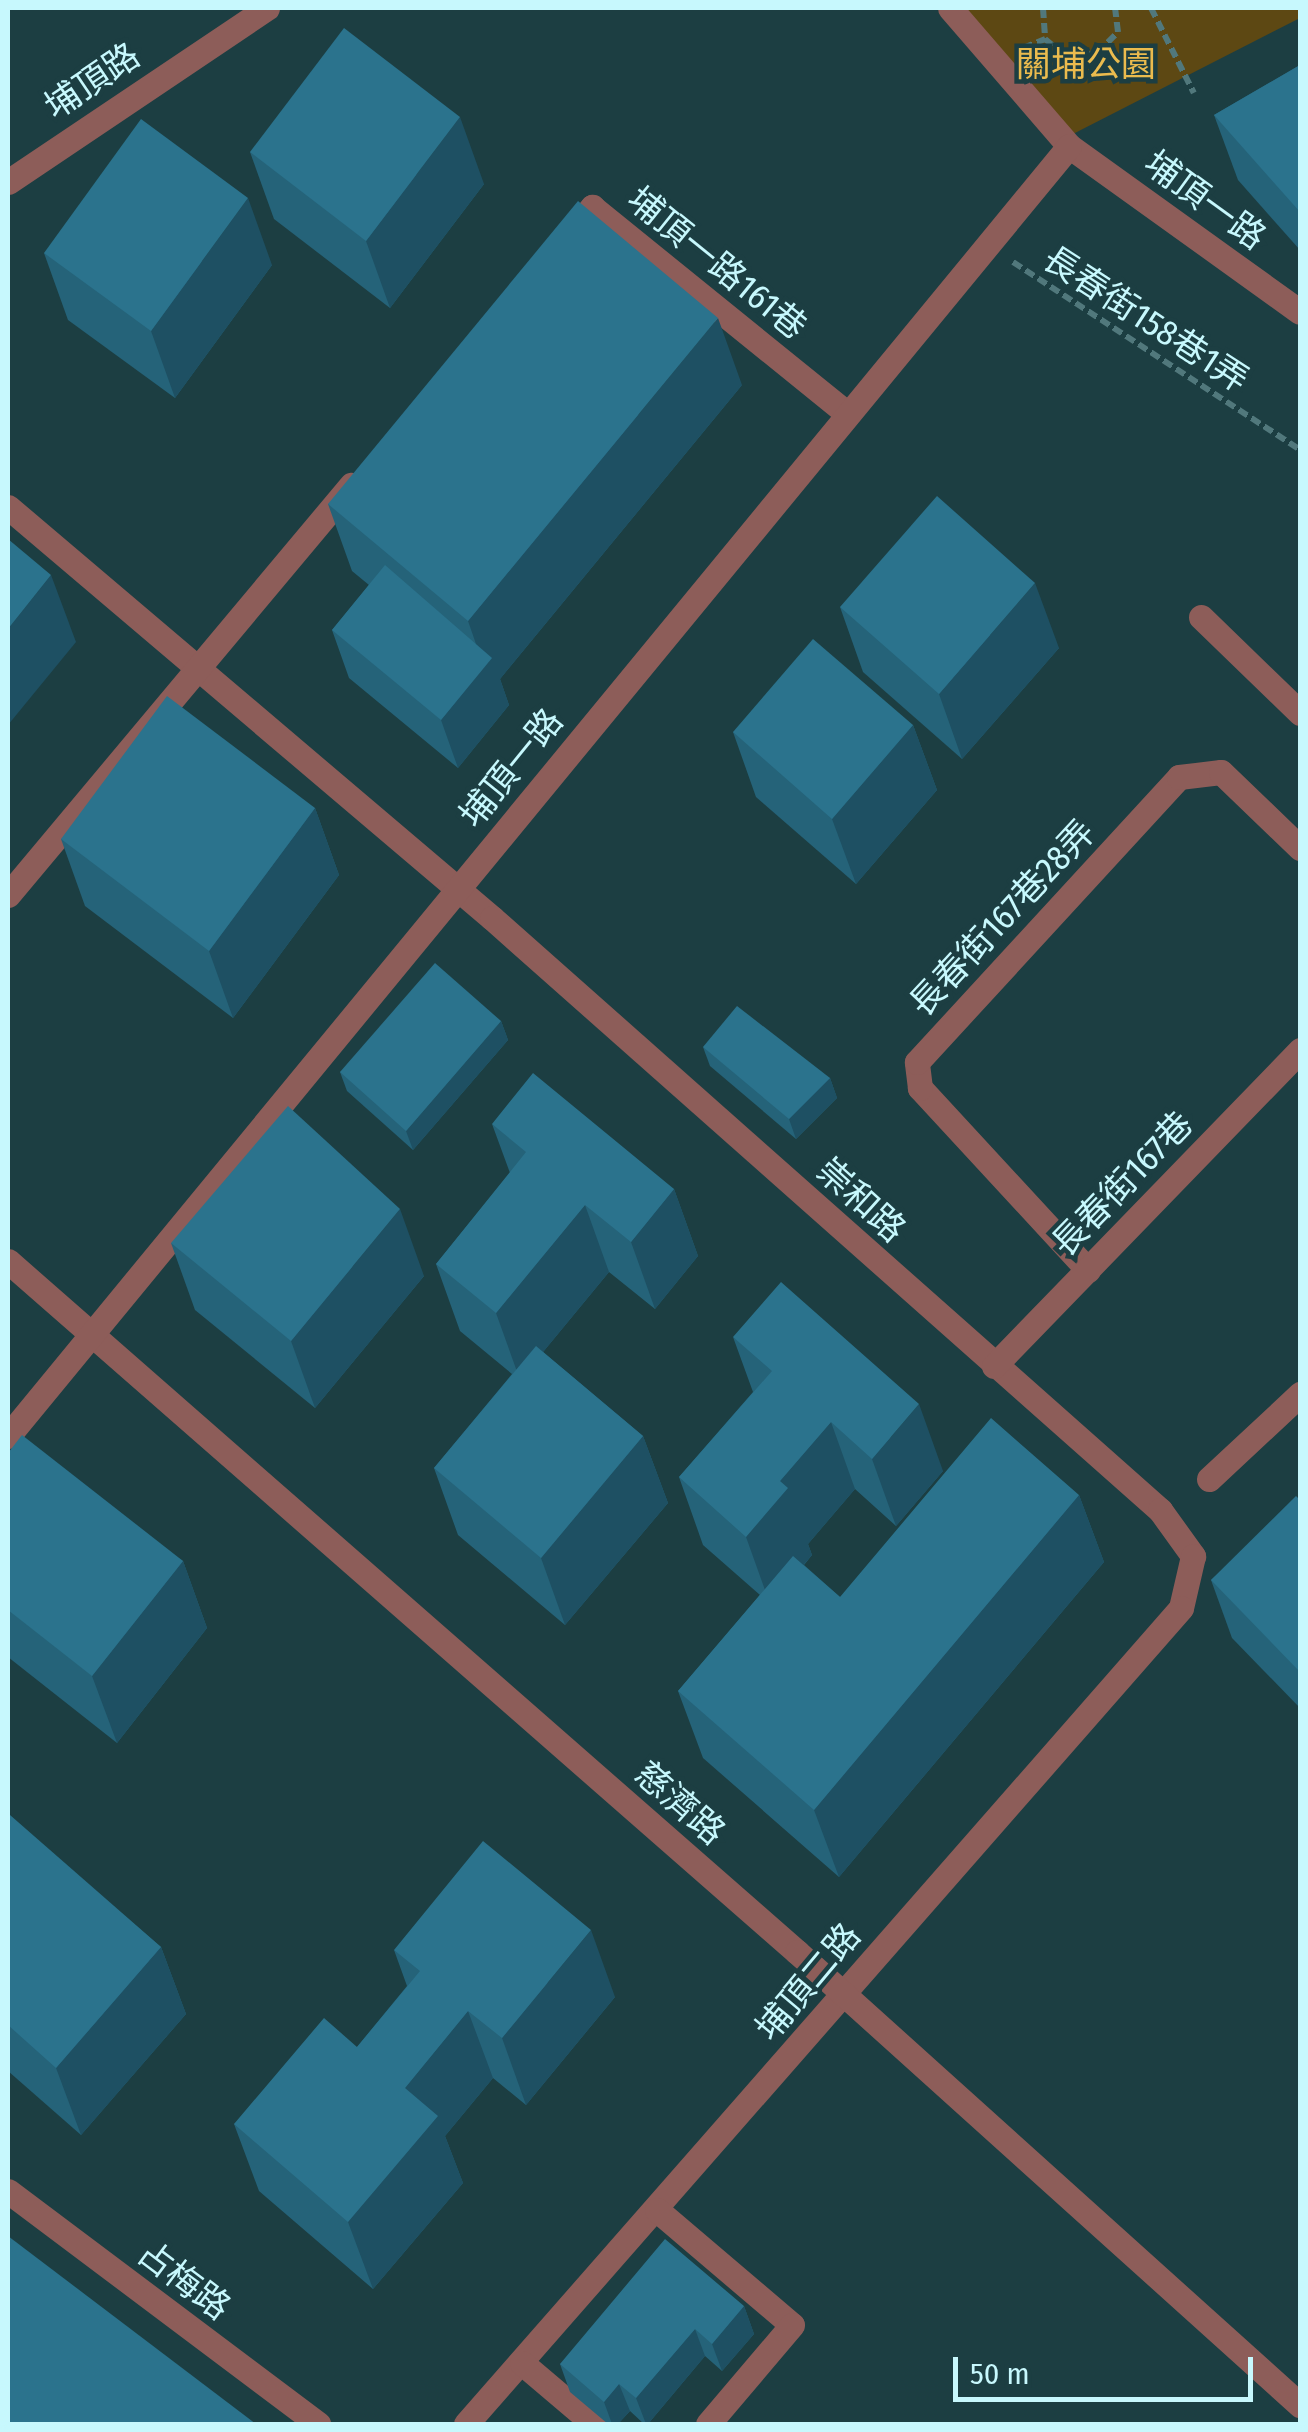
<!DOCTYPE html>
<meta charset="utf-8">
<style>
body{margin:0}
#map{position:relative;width:1308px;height:2432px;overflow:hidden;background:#1c3e42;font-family:"Fira Sans Condensed","Noto Sans TC",sans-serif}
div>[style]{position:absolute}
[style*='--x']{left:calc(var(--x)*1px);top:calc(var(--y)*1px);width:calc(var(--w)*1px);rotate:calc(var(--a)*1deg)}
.green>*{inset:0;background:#5d4813}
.path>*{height:6px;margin-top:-3px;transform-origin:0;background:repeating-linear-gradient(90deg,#51787c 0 10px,transparent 0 15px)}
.minor>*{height:25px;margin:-12.5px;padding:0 12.5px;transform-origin:12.5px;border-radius:12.5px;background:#8d5d59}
.wall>*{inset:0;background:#256379}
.shaded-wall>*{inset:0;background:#1e5063}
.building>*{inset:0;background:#2b738d}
span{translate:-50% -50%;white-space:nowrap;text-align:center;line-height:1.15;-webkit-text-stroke:9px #1c3e42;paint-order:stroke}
.park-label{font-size:35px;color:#eabb4e}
.street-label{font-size:35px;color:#c7f8fd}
.frame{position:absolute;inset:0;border:10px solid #c7f8fd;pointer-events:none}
.scale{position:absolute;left:953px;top:2357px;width:300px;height:45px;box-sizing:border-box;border:5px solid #c7f8fd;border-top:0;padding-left:12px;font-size:30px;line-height:35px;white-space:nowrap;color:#c7f8fd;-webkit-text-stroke:8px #1c3e42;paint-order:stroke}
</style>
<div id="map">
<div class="green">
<i style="clip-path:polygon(964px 8px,1300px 8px,1300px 18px,1073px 134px)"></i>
</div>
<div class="path">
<i style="--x:1043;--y:8;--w:31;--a:86"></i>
<i style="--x:1045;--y:39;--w:30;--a:40"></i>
<i style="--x:1068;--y:58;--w:29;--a:-10"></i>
<i style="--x:1097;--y:53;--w:30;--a:-45"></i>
<i style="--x:1118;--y:32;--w:24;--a:-97"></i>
<i style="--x:1151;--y:8;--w:95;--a:63.2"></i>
<i style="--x:1023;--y:48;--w:24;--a:-22"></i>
<i style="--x:1013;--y:262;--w:343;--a:33.2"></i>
</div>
<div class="minor">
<i style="--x:950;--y:8;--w:182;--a:49.2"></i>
<i style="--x:1069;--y:146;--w:284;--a:35.7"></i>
<i style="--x:8;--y:182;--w:312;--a:-33.9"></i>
<i style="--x:567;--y:235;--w:38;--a:-48"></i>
<i style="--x:592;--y:207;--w:329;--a:39"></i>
<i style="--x:8;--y:507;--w:635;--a:40.34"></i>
<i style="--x:492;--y:918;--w:893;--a:41.55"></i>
<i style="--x:1160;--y:1510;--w:57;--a:54.3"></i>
<i style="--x:1193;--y:1556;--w:53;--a:103"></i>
<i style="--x:1181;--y:1608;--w:1085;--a:131.23"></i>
<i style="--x:1201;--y:617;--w:138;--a:44.1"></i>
<i style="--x:8;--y:895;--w:535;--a:-50.08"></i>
<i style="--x:8;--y:1261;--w:1049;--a:41.21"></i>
<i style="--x:797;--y:1952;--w:677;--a:42.01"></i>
<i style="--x:1088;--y:1270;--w:248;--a:-132.7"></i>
<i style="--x:920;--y:1088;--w:26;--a:-97"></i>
<i style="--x:917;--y:1062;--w:387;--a:-47.4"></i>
<i style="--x:1179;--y:777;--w:42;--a:-6.8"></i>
<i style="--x:1221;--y:772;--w:110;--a:43.9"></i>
<i style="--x:994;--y:1366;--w:440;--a:-45.9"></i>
<i style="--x:8;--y:1436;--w:1670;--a:-50.56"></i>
<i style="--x:1209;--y:1479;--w:125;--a:-43"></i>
<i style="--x:8;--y:2191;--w:388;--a:36.9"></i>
<i style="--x:657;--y:2210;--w:177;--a:40.4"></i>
<i style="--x:792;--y:2325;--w:130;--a:130.3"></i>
<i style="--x:522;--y:2363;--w:94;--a:40.3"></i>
</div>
<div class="wall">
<i style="clip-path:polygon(1300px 65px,1300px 250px,1238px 180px,1214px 115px)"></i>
<i style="clip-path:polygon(250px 152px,484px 184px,390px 308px,274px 219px)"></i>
<i style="clip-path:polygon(44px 253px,272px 265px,175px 398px,68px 320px)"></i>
<i style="clip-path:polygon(742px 385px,500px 679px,509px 705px,458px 768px,349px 678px,332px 630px,369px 585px,352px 571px,328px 504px)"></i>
<i style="clip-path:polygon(840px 607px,1059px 648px,962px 759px,863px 672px)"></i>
<i style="clip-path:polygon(913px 725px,937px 790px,856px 884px,756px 797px,733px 732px)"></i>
<i style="clip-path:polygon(315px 808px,339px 875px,233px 1018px,85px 906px,61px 839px)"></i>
<i style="clip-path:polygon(501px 1021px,508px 1040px,413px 1150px,347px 1091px,340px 1072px)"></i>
<i style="clip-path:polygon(703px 1047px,830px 1078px,837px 1098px,796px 1139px,710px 1066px)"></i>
<i style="clip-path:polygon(492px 1124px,674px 1189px,698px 1256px,655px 1309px,609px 1272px,543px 1352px,643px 1436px,668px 1503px,565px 1625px,458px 1535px,434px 1468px,512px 1374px,460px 1331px,436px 1264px,510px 1173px)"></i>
<i style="clip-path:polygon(171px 1243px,424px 1276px,315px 1408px,195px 1310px)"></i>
<i style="clip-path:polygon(733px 1337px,943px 1471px,896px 1526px,855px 1489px,808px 1544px,812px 1555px,804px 1565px,840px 1597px,1079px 1495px,1104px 1562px,839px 1877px,703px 1758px,678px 1691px,760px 1595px,703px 1545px,679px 1477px,753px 1392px)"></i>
<i style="clip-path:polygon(8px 1453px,183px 1561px,207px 1628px,117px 1743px,8px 1657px)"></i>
<i style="clip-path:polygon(1300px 1500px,1300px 1708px,1232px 1638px,1211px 1580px)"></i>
<i style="clip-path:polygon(8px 1817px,161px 1947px,186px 2014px,81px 2135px,8px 2071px)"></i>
<i style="clip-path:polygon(394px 1950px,615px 1997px,526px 2105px,493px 2078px,445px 2136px,463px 2183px,373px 2289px,259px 2191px,234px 2124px,357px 2047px,407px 1986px)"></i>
<i style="clip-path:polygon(744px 2306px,754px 2334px,722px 2371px,705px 2356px,648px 2424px,644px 2424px,630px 2411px,618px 2424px,608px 2424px,570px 2392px,560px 2364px)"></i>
</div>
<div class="shaded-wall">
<i style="clip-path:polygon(460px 117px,484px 184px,390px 308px,366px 241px)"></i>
<i style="clip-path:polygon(248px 198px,272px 265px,175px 398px,151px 331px)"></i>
<i style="clip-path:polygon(718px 318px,742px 385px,500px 679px,509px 705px,458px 768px,441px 720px,484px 667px,468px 621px)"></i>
<i style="clip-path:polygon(51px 575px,76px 642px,8px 725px,8px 629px)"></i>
<i style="clip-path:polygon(1035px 583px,1059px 648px,962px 759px,939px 694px)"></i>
<i style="clip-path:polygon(913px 725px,937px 790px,856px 884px,832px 819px)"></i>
<i style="clip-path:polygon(315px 808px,339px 875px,233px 1018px,209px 951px)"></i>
<i style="clip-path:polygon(501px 1021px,508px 1040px,413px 1150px,406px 1131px)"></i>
<i style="clip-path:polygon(830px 1078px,837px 1098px,796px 1139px,789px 1119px)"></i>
<i style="clip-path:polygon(674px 1189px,698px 1256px,655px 1309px,631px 1242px)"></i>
<i style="clip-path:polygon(585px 1205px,609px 1272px,520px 1380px,496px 1313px)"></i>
<i style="clip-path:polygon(400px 1209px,424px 1276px,315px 1408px,291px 1341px)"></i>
<i style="clip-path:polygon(919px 1404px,943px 1471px,896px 1526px,872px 1459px)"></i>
<i style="clip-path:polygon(831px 1422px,855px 1489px,808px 1544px,812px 1555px,770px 1604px,746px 1537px,780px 1481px)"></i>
<i style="clip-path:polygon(643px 1436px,668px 1503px,565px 1625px,541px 1558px)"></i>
<i style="clip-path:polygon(1079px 1495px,1104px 1562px,839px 1877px,814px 1810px)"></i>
<i style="clip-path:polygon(183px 1561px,207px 1628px,117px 1743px,92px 1676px)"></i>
<i style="clip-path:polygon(591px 1930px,615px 1997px,526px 2105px,502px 2038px)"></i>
<i style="clip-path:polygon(161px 1947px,186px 2014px,81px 2135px,56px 2068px)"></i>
<i style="clip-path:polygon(468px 2011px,493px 2078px,445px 2136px,463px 2183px,373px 2289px,348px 2222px,405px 2088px)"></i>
<i style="clip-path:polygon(744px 2306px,754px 2334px,722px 2371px,712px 2344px)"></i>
<i style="clip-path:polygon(695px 2329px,705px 2356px,648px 2424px,646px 2424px,636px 2398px)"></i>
<i style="clip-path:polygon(619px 2384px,630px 2411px,618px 2424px,612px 2424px,604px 2402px)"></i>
</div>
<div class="building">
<i style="clip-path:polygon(344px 28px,460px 117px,366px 241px,250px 152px)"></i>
<i style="clip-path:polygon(1300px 65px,1300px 212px,1214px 115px)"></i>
<i style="clip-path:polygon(141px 119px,248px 198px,151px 331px,44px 253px)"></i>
<i style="clip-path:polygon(578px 201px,718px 318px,468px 621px,328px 504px)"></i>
<i style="clip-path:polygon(937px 496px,1035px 583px,939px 694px,840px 607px)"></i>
<i style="clip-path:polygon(8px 539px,51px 575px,8px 629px)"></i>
<i style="clip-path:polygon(385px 565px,492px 658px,441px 720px,332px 630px)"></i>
<i style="clip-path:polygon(813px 639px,913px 725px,832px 819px,733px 732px)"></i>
<i style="clip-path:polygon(167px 696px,315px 808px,209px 951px,61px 839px)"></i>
<i style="clip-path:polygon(435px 963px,501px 1021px,406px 1131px,340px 1072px)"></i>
<i style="clip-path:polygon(737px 1006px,830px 1078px,789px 1119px,703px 1047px)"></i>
<i style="clip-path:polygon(533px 1073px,674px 1189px,631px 1242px,585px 1205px,496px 1313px,436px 1264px,526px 1152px,492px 1124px)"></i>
<i style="clip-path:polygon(288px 1106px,400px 1209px,291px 1341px,171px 1243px)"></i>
<i style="clip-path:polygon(781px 1282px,919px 1404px,872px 1459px,831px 1422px,780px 1481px,788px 1488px,746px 1537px,679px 1477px,772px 1371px,733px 1337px)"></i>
<i style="clip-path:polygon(536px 1346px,643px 1436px,541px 1558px,434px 1468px)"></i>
<i style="clip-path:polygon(991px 1418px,1079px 1495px,814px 1810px,678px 1691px,793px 1556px,840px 1597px)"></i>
<i style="clip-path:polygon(22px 1435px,183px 1561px,92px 1676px,8px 1610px,8px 1453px)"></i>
<i style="clip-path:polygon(1296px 1496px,1300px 1500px,1300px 1672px,1211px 1580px)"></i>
<i style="clip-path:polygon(10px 1815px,161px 1947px,56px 2068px,8px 2025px,8px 1817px)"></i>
<i style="clip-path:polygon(483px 1841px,591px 1930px,502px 2038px,468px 2011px,405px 2088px,438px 2116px,348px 2222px,234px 2124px,324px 2018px,357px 2047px,420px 1971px,394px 1950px)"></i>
<i style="clip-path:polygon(8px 2236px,256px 2424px,8px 2424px)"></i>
<i style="clip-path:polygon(665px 2239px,744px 2306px,712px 2344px,695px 2329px,636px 2398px,619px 2384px,604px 2402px,560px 2364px)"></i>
</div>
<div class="park-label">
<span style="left:1086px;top:64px">關埔公園</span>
</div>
<div class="street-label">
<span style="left:92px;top:81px;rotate:-34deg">埔頂路</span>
<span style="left:1205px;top:200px;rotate:36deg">埔頂一路</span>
<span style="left:717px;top:263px;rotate:39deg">埔頂一路161巷</span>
<span style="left:1146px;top:319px;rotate:33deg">長春街158巷1弄</span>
<span style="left:511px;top:768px;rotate:-51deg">埔頂一路</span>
<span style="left:1002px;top:918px;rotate:-47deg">長春街167巷28弄</span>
<span style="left:1122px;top:1184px;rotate:-46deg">長春街167巷</span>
<span style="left:861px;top:1200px;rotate:42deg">崇和路</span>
<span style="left:680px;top:1803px;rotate:41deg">慈濟路</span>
<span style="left:808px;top:1982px;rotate:-50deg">埔頂二路</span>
<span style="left:184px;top:2280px;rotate:37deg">占梅路</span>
</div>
<div class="frame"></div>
<div class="scale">50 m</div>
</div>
